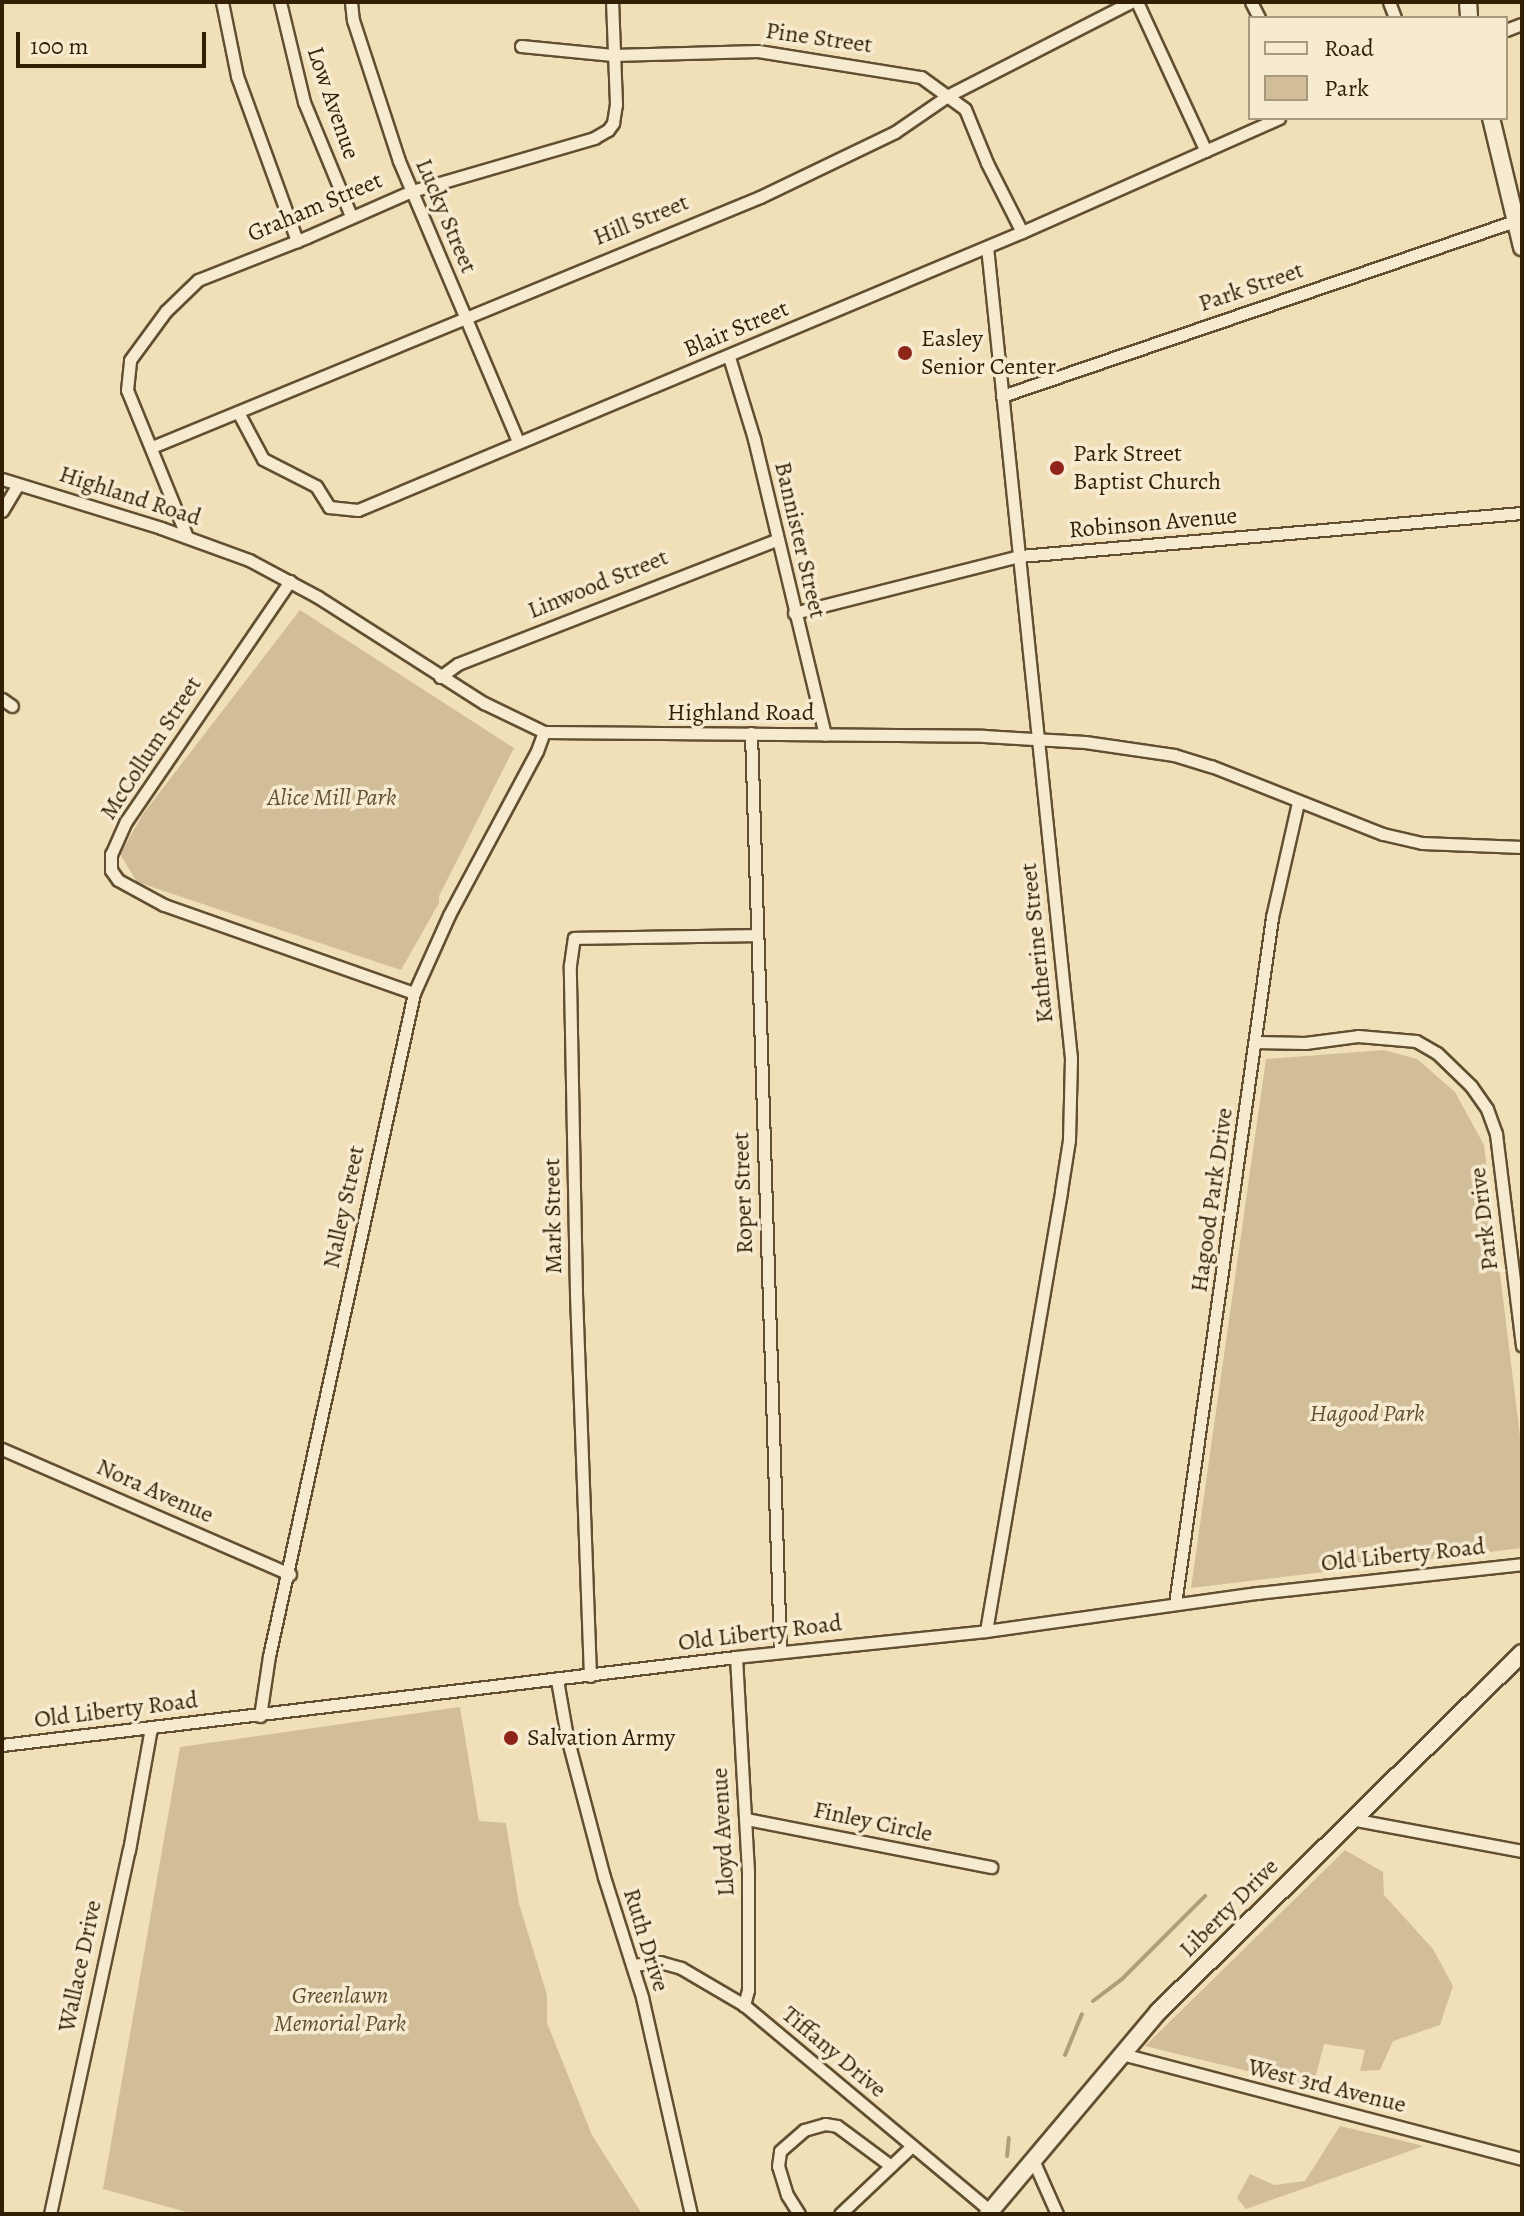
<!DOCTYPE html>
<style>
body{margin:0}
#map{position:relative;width:1524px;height:2216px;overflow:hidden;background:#f1dfb7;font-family:Alegreya,serif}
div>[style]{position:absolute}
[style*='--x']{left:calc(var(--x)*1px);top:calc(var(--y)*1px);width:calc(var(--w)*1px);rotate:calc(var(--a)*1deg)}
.green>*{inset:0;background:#d1be99}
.stream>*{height:4px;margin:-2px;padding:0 2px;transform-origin:2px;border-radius:2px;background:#b09e7a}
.roads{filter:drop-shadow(2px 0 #624f31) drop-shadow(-2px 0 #624f31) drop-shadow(0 2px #624f31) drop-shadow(0 -2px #624f31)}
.street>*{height:11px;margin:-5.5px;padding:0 5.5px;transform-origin:5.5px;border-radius:5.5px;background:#f6ead0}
.secondary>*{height:16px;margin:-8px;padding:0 8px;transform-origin:8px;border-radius:8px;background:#f6ead0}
.dots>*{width:22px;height:22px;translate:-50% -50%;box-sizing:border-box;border:4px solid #f6ead0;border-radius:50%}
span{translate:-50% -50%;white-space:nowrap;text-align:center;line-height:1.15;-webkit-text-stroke:7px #f6ead0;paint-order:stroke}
.street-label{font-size:24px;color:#331f04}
.poi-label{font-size:24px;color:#331f04}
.left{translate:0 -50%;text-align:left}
.park-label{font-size:24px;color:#624f31;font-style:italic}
.frame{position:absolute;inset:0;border:4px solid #331f04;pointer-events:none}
.legend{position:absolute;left:1248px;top:16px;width:260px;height:104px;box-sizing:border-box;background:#f6ead0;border:2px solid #a8997e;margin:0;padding:10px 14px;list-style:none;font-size:24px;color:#331f04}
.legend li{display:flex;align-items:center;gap:16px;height:40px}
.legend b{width:40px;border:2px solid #a8997e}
.scale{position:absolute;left:16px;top:32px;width:190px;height:36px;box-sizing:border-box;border:4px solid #331f04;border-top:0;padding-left:10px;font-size:24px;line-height:28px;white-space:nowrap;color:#331f04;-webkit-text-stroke:6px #f6ead0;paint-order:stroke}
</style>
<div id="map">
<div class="green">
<i style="clip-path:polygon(300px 610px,514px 748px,439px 896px,439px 903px,401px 970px,137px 882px,120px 854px,143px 814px)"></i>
<i style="clip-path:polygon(1384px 1050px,1417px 1059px,1455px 1092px,1484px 1145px,1522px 1452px,1522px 1548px,1191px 1588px,1266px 1059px)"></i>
<i style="clip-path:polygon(460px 1707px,479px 1821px,506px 1823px,519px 1904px,547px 1995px,547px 2023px,592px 2135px,642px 2214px,194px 2214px,103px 2189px,180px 1747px)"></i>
<i style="clip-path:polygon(1345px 1850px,1383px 1872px,1384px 1895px,1433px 1949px,1453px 1986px,1440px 2025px,1393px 2041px,1380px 2070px,1360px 2071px,1365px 2050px,1324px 2044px,1313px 2087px,1145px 2046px)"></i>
<i style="clip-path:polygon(1340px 2126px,1424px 2146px,1246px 2209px,1237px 2198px,1250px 2174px,1274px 2185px,1305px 2181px)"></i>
</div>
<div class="stream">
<i style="--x:1093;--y:2001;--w:35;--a:-37"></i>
<i style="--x:1121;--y:1980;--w:119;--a:-45"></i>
<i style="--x:1065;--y:2055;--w:44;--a:-67.5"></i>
<i style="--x:1007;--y:2156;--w:18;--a:-84"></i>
</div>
<div class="roads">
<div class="street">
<i style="--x:222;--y:2;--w:76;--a:78.5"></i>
<i style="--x:237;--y:76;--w:176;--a:70"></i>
<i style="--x:280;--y:2;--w:103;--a:76.5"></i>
<i style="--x:304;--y:102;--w:123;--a:67.6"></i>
<i style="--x:351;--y:2;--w:18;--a:84"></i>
<i style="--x:353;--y:20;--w:148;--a:71.9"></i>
<i style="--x:399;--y:161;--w:304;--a:67"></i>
<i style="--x:1137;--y:2;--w:164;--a:65.2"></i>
<i style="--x:1251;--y:2;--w:18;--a:63"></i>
<i style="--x:1389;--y:2;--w:17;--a:69"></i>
<i style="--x:1506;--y:30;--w:17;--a:-21"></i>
<i style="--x:521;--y:46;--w:92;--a:5.6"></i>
<i style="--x:613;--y:55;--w:145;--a:-1.6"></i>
<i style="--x:758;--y:51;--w:165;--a:9.1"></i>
<i style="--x:921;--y:77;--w:54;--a:36"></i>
<i style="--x:965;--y:109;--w:58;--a:67.8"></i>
<i style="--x:987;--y:163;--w:77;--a:63.1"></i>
<i style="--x:729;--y:357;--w:86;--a:73"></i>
<i style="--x:754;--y:439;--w:304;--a:76.5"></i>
<i style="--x:1002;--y:396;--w:542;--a:-18.84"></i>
<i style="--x:239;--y:414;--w:51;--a:61.9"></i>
<i style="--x:263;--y:459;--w:59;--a:27"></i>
<i style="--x:316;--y:486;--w:25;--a:58"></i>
<i style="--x:329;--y:507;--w:29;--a:6"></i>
<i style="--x:358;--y:510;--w:720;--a:-22.72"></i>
<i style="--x:1022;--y:232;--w:281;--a:-23.9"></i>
<i style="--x:152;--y:447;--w:657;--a:-22.35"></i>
<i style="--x:760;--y:197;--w:150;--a:-25.7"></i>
<i style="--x:895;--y:132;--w:65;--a:-34.4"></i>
<i style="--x:949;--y:95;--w:204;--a:-27.1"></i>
<i style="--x:2;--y:479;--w:166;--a:17.1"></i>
<i style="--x:161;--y:528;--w:94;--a:20"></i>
<i style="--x:249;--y:560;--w:78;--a:28.2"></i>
<i style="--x:318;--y:597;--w:197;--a:32.6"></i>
<i style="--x:484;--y:703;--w:67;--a:25.8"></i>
<i style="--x:544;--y:732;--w:440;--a:0.5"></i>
<i style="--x:984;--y:736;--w:101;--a:3.4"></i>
<i style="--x:1085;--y:742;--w:90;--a:8.3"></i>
<i style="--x:1174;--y:755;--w:39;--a:17"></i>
<i style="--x:1211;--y:766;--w:185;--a:21.6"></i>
<i style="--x:1383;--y:834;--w:40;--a:13"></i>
<i style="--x:1422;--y:843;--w:100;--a:2.3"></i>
<i style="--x:2;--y:511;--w:31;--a:-59"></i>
<i style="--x:187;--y:537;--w:159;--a:-112.2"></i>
<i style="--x:127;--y:390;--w:30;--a:-84"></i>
<i style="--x:130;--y:360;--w:61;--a:-53.7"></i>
<i style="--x:166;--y:311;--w:45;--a:-44.1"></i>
<i style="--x:198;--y:280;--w:117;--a:-21.5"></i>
<i style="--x:307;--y:237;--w:115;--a:-23.7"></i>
<i style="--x:412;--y:191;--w:190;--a:-16.2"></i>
<i style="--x:594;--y:138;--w:16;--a:-30"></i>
<i style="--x:608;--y:130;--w:9;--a:-54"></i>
<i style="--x:613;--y:123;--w:19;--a:-81"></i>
<i style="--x:616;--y:104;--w:102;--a:-92.2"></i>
<i style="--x:290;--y:581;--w:291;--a:124.3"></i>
<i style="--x:126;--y:821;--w:36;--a:114"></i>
<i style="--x:111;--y:854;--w:16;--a:90"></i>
<i style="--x:111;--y:870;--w:12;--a:55"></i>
<i style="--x:118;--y:880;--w:52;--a:28.5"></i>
<i style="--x:164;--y:905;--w:265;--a:19.4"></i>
<i style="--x:794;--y:613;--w:233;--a:-14.2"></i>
<i style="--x:1020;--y:556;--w:504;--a:-4.9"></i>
<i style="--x:440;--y:677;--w:22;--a:-36"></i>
<i style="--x:458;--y:664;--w:341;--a:-21.3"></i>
<i style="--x:2;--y:699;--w:12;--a:35"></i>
<i style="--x:751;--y:733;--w:919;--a:88.19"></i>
<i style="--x:1256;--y:1042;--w:49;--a:1.2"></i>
<i style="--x:1305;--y:1043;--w:53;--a:-7.5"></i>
<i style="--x:1358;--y:1036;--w:58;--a:4.9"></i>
<i style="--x:1416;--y:1041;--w:24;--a:30"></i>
<i style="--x:1437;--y:1053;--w:47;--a:44.1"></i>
<i style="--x:1471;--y:1086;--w:28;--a:55"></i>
<i style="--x:1487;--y:1109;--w:27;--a:70"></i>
<i style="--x:1496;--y:1134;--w:213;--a:83"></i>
<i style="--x:2;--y:1449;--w:314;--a:23.5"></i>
<i style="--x:1175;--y:1604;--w:694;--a:-81.96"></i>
<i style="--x:1272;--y:917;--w:117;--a:-77.2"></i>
<i style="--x:986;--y:1631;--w:446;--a:-80.3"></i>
<i style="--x:1061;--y:1191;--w:52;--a:-81.1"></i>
<i style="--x:1069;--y:1140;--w:82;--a:-88.6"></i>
<i style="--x:1071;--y:1058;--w:815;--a:-95.91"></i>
<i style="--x:736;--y:1657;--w:217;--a:86.8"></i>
<i style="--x:748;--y:1874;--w:116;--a:90"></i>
<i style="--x:748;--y:1990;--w:16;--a:105"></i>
<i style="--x:590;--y:1676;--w:384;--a:-92.1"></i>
<i style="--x:576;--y:1292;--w:327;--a:-91.1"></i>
<i style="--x:570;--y:965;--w:27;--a:-82"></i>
<i style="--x:574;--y:938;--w:183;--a:-0.9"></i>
<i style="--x:557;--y:1680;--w:58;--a:80"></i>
<i style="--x:567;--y:1737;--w:145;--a:75.2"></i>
<i style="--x:604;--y:1877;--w:126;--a:72.4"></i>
<i style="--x:642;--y:1997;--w:222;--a:77.3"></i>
<i style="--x:260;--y:1716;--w:61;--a:-81.5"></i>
<i style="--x:269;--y:1656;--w:679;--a:-77.66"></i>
<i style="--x:414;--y:993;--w:85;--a:-65.8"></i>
<i style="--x:449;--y:915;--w:186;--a:-61.8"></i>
<i style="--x:537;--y:751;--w:20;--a:-70"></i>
<i style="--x:2;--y:1745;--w:739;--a:-6.84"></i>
<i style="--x:736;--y:1657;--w:251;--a:-5.9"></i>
<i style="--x:986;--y:1631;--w:274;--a:-8"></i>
<i style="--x:1257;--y:1593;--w:267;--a:-6.2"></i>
<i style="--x:746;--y:1819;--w:250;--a:11.1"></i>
<i style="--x:1351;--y:1819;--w:174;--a:10.6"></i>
<i style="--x:632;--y:1965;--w:28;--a:-6"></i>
<i style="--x:660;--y:1962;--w:22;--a:16"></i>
<i style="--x:681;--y:1968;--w:73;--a:30.4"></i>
<i style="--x:744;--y:2005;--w:321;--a:39.9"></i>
<i style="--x:1122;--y:2054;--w:414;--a:14.7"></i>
<i style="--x:1033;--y:2160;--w:59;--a:66"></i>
<i style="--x:50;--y:2214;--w:372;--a:-77.8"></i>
<i style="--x:129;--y:1850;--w:124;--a:-79.8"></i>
<i style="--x:799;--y:2214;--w:22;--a:-122"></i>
<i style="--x:787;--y:2195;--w:30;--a:-107"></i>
<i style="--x:778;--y:2166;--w:15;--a:-82"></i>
<i style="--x:780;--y:2151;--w:32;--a:-41"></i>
<i style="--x:804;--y:2130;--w:22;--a:-16"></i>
<i style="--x:825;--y:2124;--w:12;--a:9"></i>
<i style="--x:837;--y:2126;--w:67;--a:36.5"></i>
<i style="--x:840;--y:2214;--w:99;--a:-43.4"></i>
</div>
<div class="secondary">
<i style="--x:1468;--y:2;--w:16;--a:86"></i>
<i style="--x:1491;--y:118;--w:133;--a:76.5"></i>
<i style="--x:988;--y:2214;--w:264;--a:-49.9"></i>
<i style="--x:1158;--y:2012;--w:511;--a:-44.6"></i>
</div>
</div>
<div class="dots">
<i style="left:905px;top:353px;background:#8f2418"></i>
<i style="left:1057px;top:468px;background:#8f2418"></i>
<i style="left:511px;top:1738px;background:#8f2418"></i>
</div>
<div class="street-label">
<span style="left:819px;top:38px;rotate:8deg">Pine Street</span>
<span style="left:333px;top:103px;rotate:71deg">Low Avenue</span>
<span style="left:315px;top:207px;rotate:-23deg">Graham Street</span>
<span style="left:446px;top:216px;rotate:67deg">Lucky Street</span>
<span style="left:641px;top:220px;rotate:-22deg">Hill Street</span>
<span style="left:1251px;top:287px;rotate:-19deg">Park Street</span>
<span style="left:736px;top:329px;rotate:-23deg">Blair Street</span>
<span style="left:130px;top:496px;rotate:18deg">Highland Road</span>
<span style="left:1153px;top:523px;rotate:-5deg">Robinson Avenue</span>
<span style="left:800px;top:540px;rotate:77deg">Bannister Street</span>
<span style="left:598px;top:584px;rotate:-22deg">Linwood Street</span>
<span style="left:741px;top:713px">Highland Road</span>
<span style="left:151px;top:748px;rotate:-57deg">McCollum Street</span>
<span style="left:1037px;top:943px;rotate:-96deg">Katherine Street</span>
<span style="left:743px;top:1193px;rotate:-92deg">Roper Street</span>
<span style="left:1212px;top:1200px;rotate:-82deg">Hagood Park Drive</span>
<span style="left:344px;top:1207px;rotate:-78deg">Nalley Street</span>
<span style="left:553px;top:1216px;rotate:-91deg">Mark Street</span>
<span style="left:1484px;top:1219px;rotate:-97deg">Park Drive</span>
<span style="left:155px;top:1491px;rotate:24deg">Nora Avenue</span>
<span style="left:1403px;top:1555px;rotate:-6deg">Old Liberty Road</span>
<span style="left:760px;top:1633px;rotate:-7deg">Old Liberty Road</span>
<span style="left:116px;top:1710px;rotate:-7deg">Old Liberty Road</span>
<span style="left:873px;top:1822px;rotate:12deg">Finley Circle</span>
<span style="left:723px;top:1832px;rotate:-93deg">Lloyd Avenue</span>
<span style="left:1229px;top:1908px;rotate:-45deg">Liberty Drive</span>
<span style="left:646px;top:1940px;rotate:73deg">Ruth Drive</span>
<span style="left:80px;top:1966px;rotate:-78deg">Wallace Drive</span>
<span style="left:834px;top:2052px;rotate:40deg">Tiffany Drive</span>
<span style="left:1327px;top:2086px;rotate:14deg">West 3rd Avenue</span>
</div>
<div class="poi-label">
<span class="left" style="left:921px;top:353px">Easley<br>Senior Center</span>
<span class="left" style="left:1073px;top:468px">Park Street<br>Baptist Church</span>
<span class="left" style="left:527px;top:1738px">Salvation Army</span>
</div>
<div class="park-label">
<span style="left:332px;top:798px">Alice Mill Park</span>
<span style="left:1367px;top:1414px">Hagood Park</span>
<span style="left:340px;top:2010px">Greenlawn<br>Memorial Park</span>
</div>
<div class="frame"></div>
<ul class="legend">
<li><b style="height:10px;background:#f6ead0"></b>Road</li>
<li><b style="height:22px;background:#d1be99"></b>Park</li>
</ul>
<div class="scale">100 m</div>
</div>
